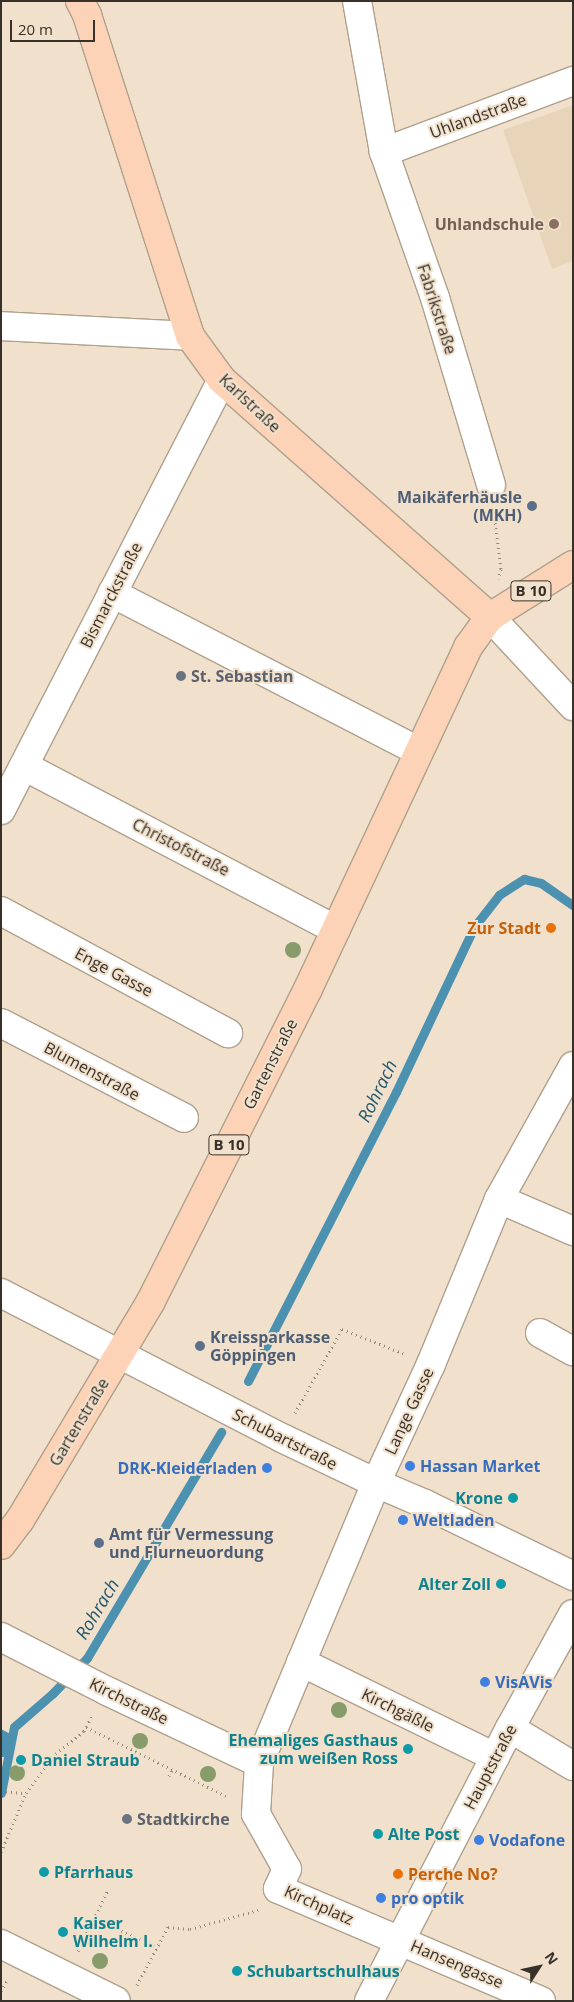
<!DOCTYPE html>
<meta charset="utf-8">
<style>
body{margin:0}
#map{position:relative;width:574px;height:2002px;overflow:hidden;background:#f1e1cc;font-family:"Open Sans",sans-serif}
div>[style]{position:absolute}
[style*='--x']{left:calc(var(--x)*1px);top:calc(var(--y)*1px);width:calc(var(--w)*1px);rotate:calc(var(--a)*1deg)}
.built>*{inset:0;background:#e8d4b9}
.water>*{inset:0;background:#4d91b0}
.stream>*{height:9px;margin:-4.5px;padding:0 4.5px;transform-origin:4.5px;border-radius:4.5px;background:#4d91b0}
.path>*{height:3px;margin-top:-1.5px;transform-origin:0;background:repeating-linear-gradient(90deg,#94897b 0 1px,transparent 0 5px)}
.roads{filter:drop-shadow(1px 0 #afa08c) drop-shadow(-1px 0 #afa08c) drop-shadow(0 1px #afa08c) drop-shadow(0 -1px #afa08c)}
.minor>*{height:28px;margin:-14px;padding:0 14px;transform-origin:14px;border-radius:14px;background:#fff}
.major>*{height:28px;margin:-14px;padding:0 14px;transform-origin:14px;border-radius:14px;background:#fdd3b8}
.trees>*{width:16px;height:16px;margin:-8px;border-radius:50%;background:#879b6b}
.dots>*{width:14px;height:14px;translate:-50% -50%;box-sizing:border-box;border:2px solid #f1e1cc;border-radius:50%}
span{translate:-50% -50%;white-space:nowrap;text-align:center;line-height:1.15;-webkit-text-stroke:4px #f1e1cc;paint-order:stroke}
.shield-label span{padding:1px 4px;background:#f1e1cc;border:1px solid;border-radius:4px;-webkit-text-stroke-width:0}
.shield-label{font-size:15px;color:#373129;font-weight:700}
.street-label{font-size:16px;color:#373129}
.education-label{font-size:16px;color:#785e54;font-weight:700}
.right{translate:-100% -50%;text-align:right}
.service-label{font-size:16px;color:#4e5e75;font-weight:700}
.left{translate:0 -50%;text-align:left}
.worship-label{font-size:16px;color:#5b616d;font-weight:700}
.food-label{font-size:16px;color:#c56008;font-weight:700}
.shop-label{font-size:16px;color:#366cbe;font-weight:700}
.culture-label{font-size:16px;color:#0d838f;font-weight:700}
.water-label{font-size:18px;color:#21576e;font-style:italic}
.frame{position:absolute;inset:0;border:2px solid #373129;pointer-events:none}
.north{position:absolute;left:514px;top:1942px;width:50px;height:50px;-webkit-text-stroke:4px #f1e1cc;paint-order:stroke;rotate:55deg;font-size:14px;font-weight:700;line-height:20px;text-align:center;color:#373129}
.north::after{content:'';display:block;margin:auto;width:18px;height:22px;background:#373129;clip-path:polygon(50% 0,100% 100%,50% 72%,0 100%)}
.scale{position:absolute;left:10px;top:20px;width:85px;height:22px;box-sizing:border-box;border:2px solid #373129;border-top:0;padding-left:6px;font-size:15px;line-height:18px;white-space:nowrap;color:#373129;-webkit-text-stroke:4px #f1e1cc;paint-order:stroke}
</style>
<div id="map">
<div class="built">
<i style="clip-path:polygon(573px 105px,573px 261px,552px 269px,503px 130px)"></i>
</div>
<div class="water">
<i style="clip-path:polygon(1px 1729px,14px 1736px,13px 1749px,10px 1755px,6px 1757px,1px 1757px)"></i>
</div>
<div class="stream">
<i style="--x:248;--y:1381;--w:325;--a:-62.9"></i>
<i style="--x:396;--y:1092;--w:183;--a:-64.7"></i>
<i style="--x:474;--y:927;--w:41;--a:-52"></i>
<i style="--x:499;--y:895;--w:30;--a:-33"></i>
<i style="--x:524;--y:879;--w:17;--a:13"></i>
<i style="--x:541;--y:883;--w:39;--a:35"></i>
<i style="--x:1;--y:1793;--w:67;--a:-78.9"></i>
<i style="--x:14;--y:1727;--w:52;--a:-41.1"></i>
<i style="--x:53;--y:1693;--w:49;--a:-45.8"></i>
<i style="--x:87;--y:1658;--w:263;--a:-59.3"></i>
</div>
<div class="path">
<i style="--x:494;--y:513;--w:56;--a:82.9"></i>
<i style="--x:501;--y:569;--w:10;--a:107"></i>
<i style="--x:295;--y:1413;--w:96;--a:-60.8"></i>
<i style="--x:342;--y:1329;--w:68;--a:21.6"></i>
<i style="--x:86;--y:1727;--w:158;--a:26.2"></i>
<i style="--x:169;--y:1776;--w:8;--a:-67"></i>
<i style="--x:1;--y:1791;--w:25;--a:5"></i>
<i style="--x:1;--y:1852;--w:64;--a:-67"></i>
<i style="--x:26;--y:1793;--w:44;--a:-54.2"></i>
<i style="--x:52;--y:1757;--w:41;--a:-39.1"></i>
<i style="--x:84;--y:1731;--w:18;--a:-63"></i>
<i style="--x:94;--y:1918;--w:69;--a:24.7"></i>
<i style="--x:78;--y:1951;--w:68;--a:-63.8"></i>
<i style="--x:137;--y:1985;--w:66;--a:-61.9"></i>
<i style="--x:168;--y:1927;--w:22;--a:5"></i>
<i style="--x:190;--y:1929;--w:71;--a:-15.6"></i>
<i style="--x:1;--y:1991;--w:14;--a:-60"></i>
</div>
<div class="roads">
<div class="minor">
<i style="--x:357;--y:1;--w:153;--a:79.9"></i>
<i style="--x:384;--y:152;--w:155;--a:70.7"></i>
<i style="--x:435;--y:298;--w:195;--a:73.3"></i>
<i style="--x:384;--y:152;--w:202;--a:-20.6"></i>
<i style="--x:1;--y:326;--w:189;--a:3"></i>
<i style="--x:112;--y:593;--w:344;--a:27.3"></i>
<i style="--x:490;--y:617;--w:122;--a:47"></i>
<i style="--x:24;--y:766;--w:352;--a:27.7"></i>
<i style="--x:1;--y:810;--w:483;--a:-62.8"></i>
<i style="--x:1;--y:911;--w:258;--a:28.3"></i>
<i style="--x:1;--y:1023;--w:206;--a:27.4"></i>
<i style="--x:499;--y:1199;--w:81;--a:23.4"></i>
<i style="--x:1;--y:1293;--w:316;--a:27.3"></i>
<i style="--x:282;--y:1438;--w:104;--a:25.6"></i>
<i style="--x:376;--y:1483;--w:53;--a:23.2"></i>
<i style="--x:425;--y:1504;--w:165;--a:25.9"></i>
<i style="--x:540;--y:1333;--w:38;--a:29"></i>
<i style="--x:1;--y:1637;--w:119;--a:27"></i>
<i style="--x:107;--y:1691;--w:168;--a:25.3"></i>
<i style="--x:301;--y:1662;--w:216;--a:26.1"></i>
<i style="--x:510;--y:1728;--w:74;--a:31.1"></i>
<i style="--x:1;--y:1944;--w:128;--a:26.4"></i>
<i style="--x:369;--y:2001;--w:307;--a:-62.7"></i>
<i style="--x:510;--y:1728;--w:130;--a:-61.1"></i>
<i style="--x:541;--y:2001;--w:286;--a:-156.9"></i>
<i style="--x:278;--y:1889;--w:22;--a:-66"></i>
<i style="--x:287;--y:1869;--w:63;--a:-119.4"></i>
<i style="--x:256;--y:1814;--w:51;--a:-86.6"></i>
<i style="--x:259;--y:1763;--w:303;--a:-67.3"></i>
<i style="--x:376;--y:1483;--w:131;--a:-65.2"></i>
<i style="--x:431;--y:1364;--w:178;--a:-67.6"></i>
<i style="--x:499;--y:1199;--w:152;--a:-60.9"></i>
</div>
<div class="major">
<i style="--x:80;--y:1;--w:16;--a:63"></i>
<i style="--x:87;--y:15;--w:337;--a:72.2"></i>
<i style="--x:190;--y:336;--w:54;--a:54"></i>
<i style="--x:222;--y:380;--w:358;--a:41.5"></i>
<i style="--x:1;--y:1545;--w:31;--a:-53"></i>
<i style="--x:20;--y:1520;--w:255;--a:-59.1"></i>
<i style="--x:151;--y:1301;--w:349;--a:-63.3"></i>
<i style="--x:308;--y:989;--w:378;--a:-64.9"></i>
<i style="--x:468;--y:647;--w:37;--a:-54"></i>
<i style="--x:490;--y:617;--w:98;--a:-32.1"></i>
</div>
</div>
<div class="trees">
<i style="left:293px;top:950px"></i>
<i style="left:339px;top:1710px"></i>
<i style="left:140px;top:1741px"></i>
<i style="left:17px;top:1773px"></i>
<i style="left:208px;top:1774px"></i>
<i style="left:100px;top:1961px"></i>
</div>
<div class="dots">
<i style="left:554px;top:224px;background:#8d6e63"></i>
<i style="left:532px;top:506px;background:#5c6f8a"></i>
<i style="left:181px;top:676px;background:#6b7280"></i>
<i style="left:551px;top:928px;background:#e8710a"></i>
<i style="left:200px;top:1346px;background:#5c6f8a"></i>
<i style="left:410px;top:1466px;background:#3f7fe0"></i>
<i style="left:267px;top:1468px;background:#3f7fe0"></i>
<i style="left:513px;top:1498px;background:#0f9aa8"></i>
<i style="left:403px;top:1520px;background:#3f7fe0"></i>
<i style="left:99px;top:1543px;background:#5c6f8a"></i>
<i style="left:501px;top:1584px;background:#0f9aa8"></i>
<i style="left:485px;top:1682px;background:#3f7fe0"></i>
<i style="left:408px;top:1749px;background:#0f9aa8"></i>
<i style="left:21px;top:1760px;background:#0f9aa8"></i>
<i style="left:127px;top:1819px;background:#6b7280"></i>
<i style="left:378px;top:1834px;background:#0f9aa8"></i>
<i style="left:479px;top:1840px;background:#3f7fe0"></i>
<i style="left:44px;top:1872px;background:#0f9aa8"></i>
<i style="left:398px;top:1874px;background:#e8710a"></i>
<i style="left:381px;top:1898px;background:#3f7fe0"></i>
<i style="left:63px;top:1932px;background:#0f9aa8"></i>
<i style="left:237px;top:1971px;background:#0f9aa8"></i>
</div>
<div class="shield-label">
<span style="left:531px;top:591px">B 10</span>
<span style="left:229px;top:1145px">B 10</span>
</div>
<div class="street-label">
<span style="left:478px;top:116px;rotate:-20deg">Uhlandstraße</span>
<span style="left:437px;top:309px;rotate:72deg">Fabrikstraße</span>
<span style="left:250px;top:403px;rotate:43deg">Karlstraße</span>
<span style="left:111px;top:595px;rotate:-63deg">Bismarckstraße</span>
<span style="left:181px;top:847px;rotate:27deg">Christofstraße</span>
<span style="left:114px;top:972px;rotate:28deg">Enge Gasse</span>
<span style="left:270px;top:1064px;rotate:-63deg">Gartenstraße</span>
<span style="left:92px;top:1071px;rotate:28deg">Blumenstraße</span>
<span style="left:409px;top:1411px;rotate:-65deg">Lange Gasse</span>
<span style="left:79px;top:1422px;rotate:-59deg">Gartenstraße</span>
<span style="left:285px;top:1439px;rotate:27deg">Schubartstraße</span>
<span style="left:129px;top:1701px;rotate:26deg">Kirchstraße</span>
<span style="left:398px;top:1710px;rotate:26deg">Kirchgäßle</span>
<span style="left:490px;top:1767px;rotate:-62deg">Hauptstraße</span>
<span style="left:319px;top:1905px;rotate:24deg">Kirchplatz</span>
<span style="left:457px;top:1964px;rotate:23deg">Hansengasse</span>
</div>
<div class="education-label">
<span class="right" style="left:544px;top:224px">Uhlandschule</span>
</div>
<div class="service-label">
<span class="right" style="left:522px;top:506px">Maikäferhäusle<br>(MKH)</span>
<span class="left" style="left:210px;top:1346px">Kreissparkasse<br>Göppingen</span>
<span class="left" style="left:109px;top:1543px">Amt für Vermessung<br>und Flurneuordung</span>
</div>
<div class="worship-label">
<span class="left" style="left:191px;top:676px">St. Sebastian</span>
<span class="left" style="left:137px;top:1819px">Stadtkirche</span>
</div>
<div class="food-label">
<span class="right" style="left:541px;top:928px">Zur Stadt</span>
<span class="left" style="left:408px;top:1874px">Perche No?</span>
</div>
<div class="shop-label">
<span class="left" style="left:420px;top:1466px">Hassan Market</span>
<span class="right" style="left:257px;top:1468px">DRK-Kleiderladen</span>
<span class="left" style="left:413px;top:1520px">Weltladen</span>
<span class="left" style="left:495px;top:1682px">VisAVis</span>
<span class="left" style="left:489px;top:1840px">Vodafone</span>
<span class="left" style="left:391px;top:1898px">pro optik</span>
</div>
<div class="culture-label">
<span class="right" style="left:503px;top:1498px">Krone</span>
<span class="right" style="left:491px;top:1584px">Alter Zoll</span>
<span class="right" style="left:398px;top:1749px">Ehemaliges Gasthaus<br>zum weißen Ross</span>
<span class="left" style="left:31px;top:1760px">Daniel Straub</span>
<span class="left" style="left:388px;top:1834px">Alte Post</span>
<span class="left" style="left:54px;top:1872px">Pfarrhaus</span>
<span class="left" style="left:73px;top:1932px">Kaiser<br>Wilhelm I.</span>
<span class="left" style="left:247px;top:1971px">Schubartschulhaus</span>
</div>
<div class="water-label">
<span style="left:377px;top:1091px;rotate:-64deg">Rohrach</span>
<span style="left:97px;top:1609px;rotate:-59deg">Rohrach</span>
</div>
<div class="frame"></div>
<div class="north">N</div>
<div class="scale">20 m</div>
</div>
